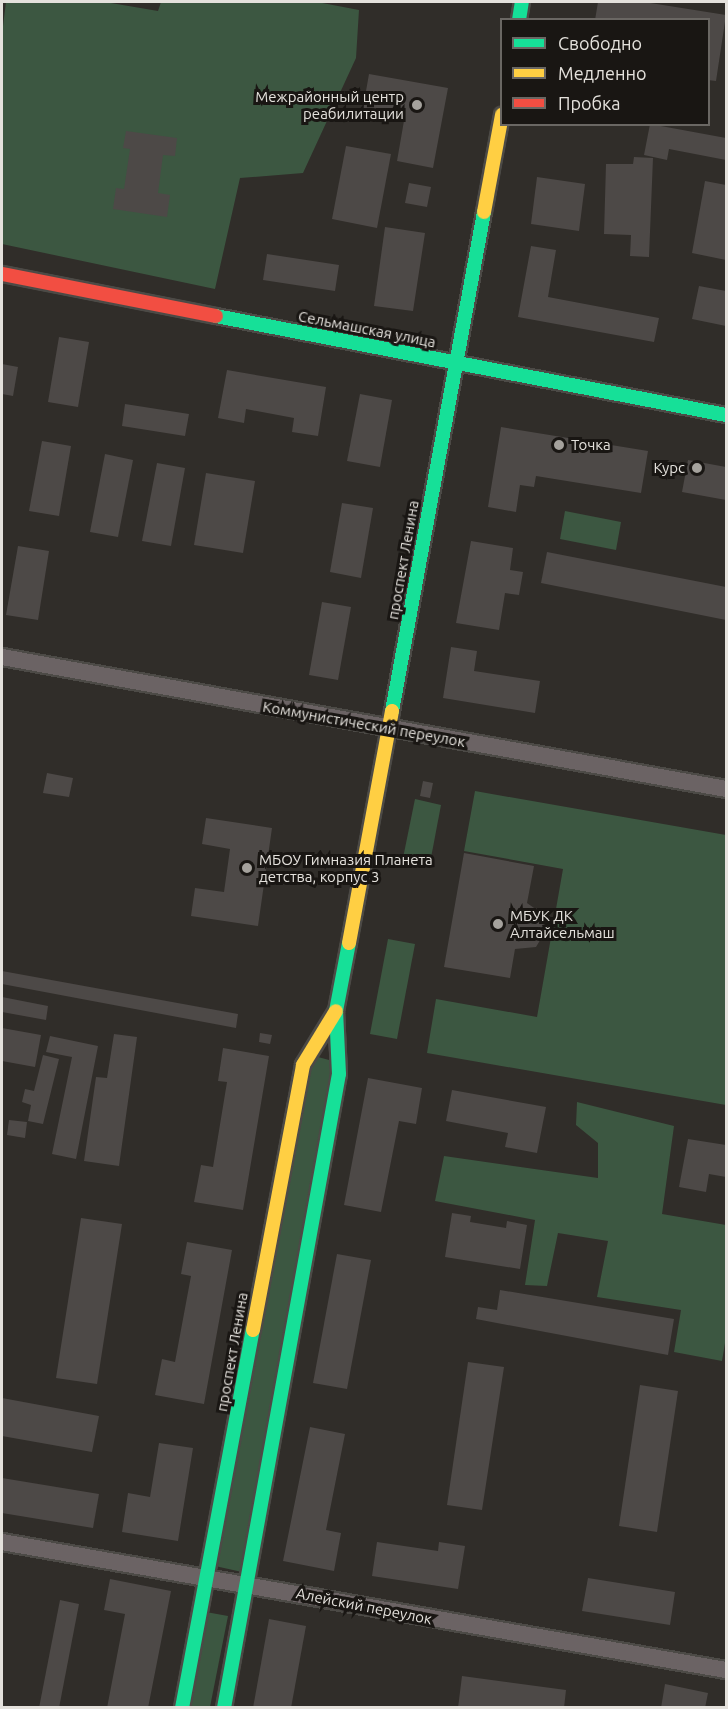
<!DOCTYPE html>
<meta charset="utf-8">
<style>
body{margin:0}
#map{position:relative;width:728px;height:1709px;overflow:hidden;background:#302d29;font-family:Ubuntu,sans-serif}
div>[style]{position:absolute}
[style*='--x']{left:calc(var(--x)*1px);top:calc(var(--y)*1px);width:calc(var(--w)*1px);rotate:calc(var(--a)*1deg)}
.green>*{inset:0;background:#3c5741}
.building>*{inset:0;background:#4d4947}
.roads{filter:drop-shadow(2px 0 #4c4a46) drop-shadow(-2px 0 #4c4a46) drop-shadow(0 2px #4c4a46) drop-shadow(0 -2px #4c4a46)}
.street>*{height:16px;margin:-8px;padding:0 8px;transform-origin:8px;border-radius:8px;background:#6b6364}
.fast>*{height:14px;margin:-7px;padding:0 7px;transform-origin:7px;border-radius:7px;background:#16e098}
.slow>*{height:14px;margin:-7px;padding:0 7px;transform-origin:7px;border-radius:7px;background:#ffcf43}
.jam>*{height:14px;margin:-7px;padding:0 7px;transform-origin:7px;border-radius:7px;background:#f24e42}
.dots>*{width:16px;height:16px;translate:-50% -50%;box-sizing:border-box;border:3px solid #191613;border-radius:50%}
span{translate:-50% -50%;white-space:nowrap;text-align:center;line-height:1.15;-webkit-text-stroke:6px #191613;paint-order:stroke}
.poi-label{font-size:15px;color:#e4e1dc}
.right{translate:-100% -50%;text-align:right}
.left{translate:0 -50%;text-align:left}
.street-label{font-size:15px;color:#e4e1dc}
.frame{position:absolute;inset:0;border:3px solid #e4e1dc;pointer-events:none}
.legend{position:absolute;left:500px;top:18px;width:210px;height:108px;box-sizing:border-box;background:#191613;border:2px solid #6a6763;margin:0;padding:8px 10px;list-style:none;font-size:18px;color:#e4e1dc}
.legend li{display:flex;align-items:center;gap:12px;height:30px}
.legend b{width:30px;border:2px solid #6a6763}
</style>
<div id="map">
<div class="green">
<i style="clip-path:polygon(6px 2px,105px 2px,158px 11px,161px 2px,317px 2px,359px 10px,356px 58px,303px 173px,240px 178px,215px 289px,2px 244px,2px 34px)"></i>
<i style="clip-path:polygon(565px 511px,621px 522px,616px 550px,560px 539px)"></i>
<i style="clip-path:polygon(475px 791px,726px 835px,726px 1105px,427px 1053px,436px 999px,537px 1017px,563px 869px,464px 851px)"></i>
<i style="clip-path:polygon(415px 799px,441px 805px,430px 863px,403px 858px)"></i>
<i style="clip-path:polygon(388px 939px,415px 944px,397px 1039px,370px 1034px)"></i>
<i style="clip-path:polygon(318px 1057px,329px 1060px,334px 1073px,242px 1572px,215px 1566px,310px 1063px)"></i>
<i style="clip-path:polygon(577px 1102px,674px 1126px,662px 1214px,726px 1225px,726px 1337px,722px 1361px,674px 1352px,681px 1310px,597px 1297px,608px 1241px,558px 1233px,547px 1286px,525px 1285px,535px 1220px,435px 1201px,444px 1156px,598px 1178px,598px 1143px,576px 1125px)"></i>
<i style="clip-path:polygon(206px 1612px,228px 1616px,210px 1707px,189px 1708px)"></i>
</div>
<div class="building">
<i style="clip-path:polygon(598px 2px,644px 2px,726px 15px,716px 81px,708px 80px,708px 20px,595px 20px)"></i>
<i style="clip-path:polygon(369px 74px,448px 88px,433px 168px,397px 161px,405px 115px,363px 108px)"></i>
<i style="clip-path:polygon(650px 124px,726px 138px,726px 160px,669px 149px,667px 160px,644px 155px)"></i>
<i style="clip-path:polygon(126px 131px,177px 138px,175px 156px,163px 155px,158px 193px,170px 195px,167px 217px,113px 209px,116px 188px,124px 189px,130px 149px,123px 148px)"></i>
<i style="clip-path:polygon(346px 146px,391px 154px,377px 228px,332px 219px)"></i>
<i style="clip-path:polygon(634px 157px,653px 158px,649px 257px,630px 256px,631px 235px,604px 234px,606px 164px,633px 164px)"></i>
<i style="clip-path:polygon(537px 177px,585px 184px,579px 231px,531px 224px)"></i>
<i style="clip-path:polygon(705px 181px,726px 185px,726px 260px,692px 253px)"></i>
<i style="clip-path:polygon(409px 183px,431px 187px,427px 207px,405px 203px)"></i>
<i style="clip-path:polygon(385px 227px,425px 233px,413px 311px,374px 306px)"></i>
<i style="clip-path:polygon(531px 246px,556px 250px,548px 297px,659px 318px,654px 342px,518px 317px)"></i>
<i style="clip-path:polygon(267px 254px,339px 265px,335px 291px,263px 280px)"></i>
<i style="clip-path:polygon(699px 286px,726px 291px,726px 326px,692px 319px)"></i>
<i style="clip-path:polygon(59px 337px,89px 342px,78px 407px,48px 402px)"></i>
<i style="clip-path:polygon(2px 364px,18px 367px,13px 396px,2px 394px)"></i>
<i style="clip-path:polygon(227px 370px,326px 387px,318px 436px,292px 432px,294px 418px,246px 409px,244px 423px,218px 418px)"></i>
<i style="clip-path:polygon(360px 394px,392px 400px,380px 467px,347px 461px)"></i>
<i style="clip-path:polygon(125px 404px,189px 414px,185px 436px,122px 426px)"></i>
<i style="clip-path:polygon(501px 427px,648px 451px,641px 493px,536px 476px,534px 487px,520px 485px,516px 512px,488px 507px)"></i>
<i style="clip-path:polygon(42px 441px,71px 446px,59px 516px,29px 511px)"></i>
<i style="clip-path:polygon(105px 454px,133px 460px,118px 537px,90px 532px)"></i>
<i style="clip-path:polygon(688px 460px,726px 467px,726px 500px,682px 492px)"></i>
<i style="clip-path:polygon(157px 463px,185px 468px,171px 546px,142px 541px)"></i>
<i style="clip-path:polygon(206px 473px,255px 481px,243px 553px,194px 545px)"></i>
<i style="clip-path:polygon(342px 503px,373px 508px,361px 578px,330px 572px)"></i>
<i style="clip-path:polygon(471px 541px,513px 548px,510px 570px,523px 572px,519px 595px,505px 593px,499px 630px,456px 623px)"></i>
<i style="clip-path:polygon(18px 546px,49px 551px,38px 620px,6px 615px)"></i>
<i style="clip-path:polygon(547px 552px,726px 587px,726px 620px,541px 583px)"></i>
<i style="clip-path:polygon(322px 602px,351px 607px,338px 680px,309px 675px)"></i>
<i style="clip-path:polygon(451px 647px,477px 651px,474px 671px,540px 681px,535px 713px,443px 698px)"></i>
<i style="clip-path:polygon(47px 773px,73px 778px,69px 797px,43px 793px)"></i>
<i style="clip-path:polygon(423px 781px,433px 783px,430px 798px,420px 796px)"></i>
<i style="clip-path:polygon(206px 818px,272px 828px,258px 926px,191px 916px,195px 888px,224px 892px,230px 849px,202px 844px)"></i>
<i style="clip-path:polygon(464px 853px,534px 866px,527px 903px,544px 915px,545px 932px,536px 947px,515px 949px,510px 978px,444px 967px)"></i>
<i style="clip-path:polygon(2px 971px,238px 1014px,236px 1028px,2px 984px)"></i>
<i style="clip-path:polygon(2px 997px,48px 1006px,46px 1020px,2px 1012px)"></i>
<i style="clip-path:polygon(2px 1028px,41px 1035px,35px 1067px,2px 1061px)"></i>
<i style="clip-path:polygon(260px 1033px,272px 1035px,270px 1044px,259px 1042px)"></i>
<i style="clip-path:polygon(114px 1034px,137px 1037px,119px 1166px,84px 1161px,96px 1077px,107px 1078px)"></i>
<i style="clip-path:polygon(50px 1036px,98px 1046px,76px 1159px,52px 1154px,72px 1057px,46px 1052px)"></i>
<i style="clip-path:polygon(223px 1048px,269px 1056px,243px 1210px,194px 1202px,201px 1165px,213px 1167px,227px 1082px,218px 1081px)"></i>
<i style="clip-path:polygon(43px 1055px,59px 1059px,43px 1124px,28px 1121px,31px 1105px,22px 1102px,25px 1089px,34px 1091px)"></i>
<i style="clip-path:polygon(368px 1078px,422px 1088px,416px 1124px,399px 1121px,381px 1212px,344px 1205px)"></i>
<i style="clip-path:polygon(452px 1090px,546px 1107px,537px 1153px,505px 1147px,508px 1133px,446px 1121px)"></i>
<i style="clip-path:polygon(9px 1120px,27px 1122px,25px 1138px,7px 1135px)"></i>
<i style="clip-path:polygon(688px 1139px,726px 1145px,726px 1177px,709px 1174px,706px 1192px,679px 1187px)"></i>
<i style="clip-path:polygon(452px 1213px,471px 1216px,470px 1222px,506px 1228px,507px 1221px,527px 1225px,520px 1269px,445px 1257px)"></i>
<i style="clip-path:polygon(81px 1218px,122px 1224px,97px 1384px,56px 1378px)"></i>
<i style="clip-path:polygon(187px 1242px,232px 1250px,204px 1404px,155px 1395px,162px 1359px,175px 1362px,191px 1276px,181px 1274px)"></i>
<i style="clip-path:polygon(337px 1254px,371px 1260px,347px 1389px,313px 1383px)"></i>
<i style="clip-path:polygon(500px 1290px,674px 1319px,668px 1355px,476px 1319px,478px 1307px,497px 1310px)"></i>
<i style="clip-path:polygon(468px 1362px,504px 1367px,482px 1510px,447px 1505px)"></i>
<i style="clip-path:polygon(640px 1385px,678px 1391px,657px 1532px,619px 1526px)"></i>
<i style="clip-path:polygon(2px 1398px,99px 1416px,92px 1452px,2px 1436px)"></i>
<i style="clip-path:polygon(310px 1427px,345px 1434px,326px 1530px,341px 1533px,334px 1571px,283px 1561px)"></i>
<i style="clip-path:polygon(159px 1443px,193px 1448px,178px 1541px,122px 1532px,128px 1493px,150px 1497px)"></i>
<i style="clip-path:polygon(2px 1478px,99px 1494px,93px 1528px,2px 1513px)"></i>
<i style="clip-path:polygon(377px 1542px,438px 1551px,439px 1542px,465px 1546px,458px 1589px,372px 1576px)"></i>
<i style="clip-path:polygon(588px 1578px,675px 1592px,670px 1625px,582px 1611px)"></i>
<i style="clip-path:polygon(110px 1579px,171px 1591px,148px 1708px,107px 1708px,125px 1614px,104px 1610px)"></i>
<i style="clip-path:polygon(60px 1600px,79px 1604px,59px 1708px,39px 1708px)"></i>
<i style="clip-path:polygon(269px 1619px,306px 1626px,291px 1708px,253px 1708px)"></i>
<i style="clip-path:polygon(462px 1676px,566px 1690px,564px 1708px,458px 1708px)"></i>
<i style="clip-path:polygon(665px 1684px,708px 1693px,705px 1708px,661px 1708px)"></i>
</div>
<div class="roads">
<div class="street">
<i style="--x:2;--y:657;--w:736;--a:10.33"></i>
<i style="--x:2;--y:1542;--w:735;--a:10.03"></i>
</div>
<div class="fast">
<i style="--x:519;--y:20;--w:18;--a:-81"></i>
<i style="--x:216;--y:316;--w:520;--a:10.99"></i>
<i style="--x:392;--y:711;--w:507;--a:-79.55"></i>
<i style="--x:182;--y:1708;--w:385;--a:-79.4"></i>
<i style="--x:224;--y:1708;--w:644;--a:-79.72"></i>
<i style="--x:339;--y:1074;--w:63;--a:-92.7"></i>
<i style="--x:336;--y:1011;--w:69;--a:-79.2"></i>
</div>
<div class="slow">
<i style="--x:484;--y:212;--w:99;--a:-79.5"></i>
<i style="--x:349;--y:943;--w:236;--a:-79.5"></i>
<i style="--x:253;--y:1330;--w:270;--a:-79.3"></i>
<i style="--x:303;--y:1065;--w:63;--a:-58.6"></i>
</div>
<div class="jam">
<i style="--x:2;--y:274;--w:218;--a:11.1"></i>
</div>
</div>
<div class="dots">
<i style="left:417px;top:105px;background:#a5a29d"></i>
<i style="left:559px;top:445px;background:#a5a29d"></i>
<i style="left:697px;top:468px;background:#a5a29d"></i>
<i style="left:247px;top:868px;background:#a5a29d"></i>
<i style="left:498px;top:924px;background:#a5a29d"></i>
</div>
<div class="poi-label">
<span class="right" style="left:404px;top:105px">Межрайонный центр<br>реабилитации</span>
<span class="left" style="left:571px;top:445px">Точка</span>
<span class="right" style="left:685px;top:468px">Курс</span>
<span class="left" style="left:259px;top:868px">МБОУ Гимназия Планета<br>детства, корпус 3</span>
<span class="left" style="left:510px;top:924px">МБУК ДК<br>Алтайсельмаш</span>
</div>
<div class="street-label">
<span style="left:367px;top:329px;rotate:11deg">Сельмашская улица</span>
<span style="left:403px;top:560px;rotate:-80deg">проспект Ленина</span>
<span style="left:364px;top:724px;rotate:10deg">Коммунистический переулок</span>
<span style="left:232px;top:1352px;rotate:-80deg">проспект Ленина</span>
<span style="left:364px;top:1606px;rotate:11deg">Алейский переулок</span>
</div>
<div class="frame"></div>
<ul class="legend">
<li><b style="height:8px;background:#16e098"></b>Свободно</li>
<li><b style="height:8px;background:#ffcf43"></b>Медленно</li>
<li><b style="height:8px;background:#f24e42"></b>Пробка</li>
</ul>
</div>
